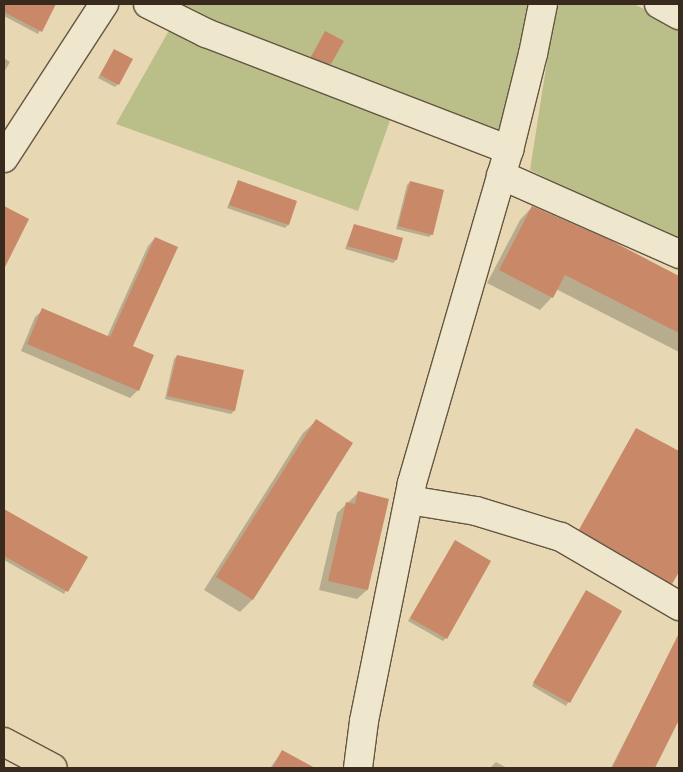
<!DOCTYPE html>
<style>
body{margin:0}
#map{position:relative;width:683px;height:772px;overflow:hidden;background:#e7d8b3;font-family:Alegreya,serif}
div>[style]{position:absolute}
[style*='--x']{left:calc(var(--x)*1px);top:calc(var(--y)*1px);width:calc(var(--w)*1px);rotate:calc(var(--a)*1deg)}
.green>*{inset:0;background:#babe89}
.shadow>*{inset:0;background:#0003}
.building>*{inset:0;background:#c98868}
.roads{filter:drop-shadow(1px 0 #645642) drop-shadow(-1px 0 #645642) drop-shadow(0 1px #645642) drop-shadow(0 -1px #645642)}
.minor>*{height:28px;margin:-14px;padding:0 14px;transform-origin:14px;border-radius:14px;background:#efe6ce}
.major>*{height:28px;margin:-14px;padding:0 14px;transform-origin:14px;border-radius:14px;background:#e7d8b3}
span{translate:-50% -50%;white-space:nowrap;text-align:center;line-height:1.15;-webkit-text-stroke:4px #efe6ce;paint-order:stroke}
.frame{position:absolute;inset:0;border:5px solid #382b1d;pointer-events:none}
</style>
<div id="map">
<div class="green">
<i style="clip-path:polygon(167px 4px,535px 4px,505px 140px)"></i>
<i style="clip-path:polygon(556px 4px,634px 4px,679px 27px,679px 245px,530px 170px)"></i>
<i style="clip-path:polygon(171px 27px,393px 112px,358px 211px,116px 124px)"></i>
</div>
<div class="shadow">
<i style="clip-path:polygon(4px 4px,55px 4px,38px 34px,4px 16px)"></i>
<i style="clip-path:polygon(326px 32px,342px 41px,327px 67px,309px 60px)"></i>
<i style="clip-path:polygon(114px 50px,118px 84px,115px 87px,98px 78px)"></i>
<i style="clip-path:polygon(4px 58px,10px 62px,4px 72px)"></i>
<i style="clip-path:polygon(238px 182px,296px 202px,288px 225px,285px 228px,227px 208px)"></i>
<i style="clip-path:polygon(410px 182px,432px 234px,429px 237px,396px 229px,407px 185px)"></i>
<i style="clip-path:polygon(532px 207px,609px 241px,679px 277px,679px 352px,556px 289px,552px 297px,540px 310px,487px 283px,520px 220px)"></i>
<i style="clip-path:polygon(5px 212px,28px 220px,4px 266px,4px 214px)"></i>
<i style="clip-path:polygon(354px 225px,402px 239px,396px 260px,393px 263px,345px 249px)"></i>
<i style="clip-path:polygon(155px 238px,131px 347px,138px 390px,130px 398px,21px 351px,35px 317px,43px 310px,107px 337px,148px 246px)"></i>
<i style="clip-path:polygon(177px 356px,243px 371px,234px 411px,231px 414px,165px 399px,174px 359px)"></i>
<i style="clip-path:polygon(316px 421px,351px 443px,252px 600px,240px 612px,204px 590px,303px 433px)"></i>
<i style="clip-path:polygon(636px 429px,679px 453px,679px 569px,669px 586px,577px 533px)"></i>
<i style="clip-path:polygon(358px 493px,388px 500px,367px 590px,357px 599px,319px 590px,337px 513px)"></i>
<i style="clip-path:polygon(4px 511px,86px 557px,64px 594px,4px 560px)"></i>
<i style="clip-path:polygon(455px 541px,446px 638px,443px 641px,408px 621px)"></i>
<i style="clip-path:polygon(586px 592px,621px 612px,566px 706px,532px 686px)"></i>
<i style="clip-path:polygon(675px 643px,679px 645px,679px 717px,653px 768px,611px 768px)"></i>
<i style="clip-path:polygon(282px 752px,304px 763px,301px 768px,270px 768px)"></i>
<i style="clip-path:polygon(496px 762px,507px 768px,490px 768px)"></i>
</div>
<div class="building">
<i style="clip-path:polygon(4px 4px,56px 4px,42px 32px,4px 12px)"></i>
<i style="clip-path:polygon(325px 31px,344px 41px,331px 64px,311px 57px)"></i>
<i style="clip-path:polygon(114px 49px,133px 59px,119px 85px,100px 75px)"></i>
<i style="clip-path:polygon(238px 180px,297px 201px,289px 225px,229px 205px)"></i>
<i style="clip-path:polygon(410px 181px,444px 190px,433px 235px,398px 226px)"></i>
<i style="clip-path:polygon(4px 206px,29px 219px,4px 269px)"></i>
<i style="clip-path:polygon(532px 206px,610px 240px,679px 276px,679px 333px,565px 275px,553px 298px,499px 270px)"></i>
<i style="clip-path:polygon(354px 224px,403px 238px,397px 260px,347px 246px)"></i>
<i style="clip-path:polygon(155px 237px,178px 247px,133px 346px,154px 355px,139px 391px,27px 344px,42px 308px,110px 337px)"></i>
<i style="clip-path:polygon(177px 355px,244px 370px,235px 411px,167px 396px)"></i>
<i style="clip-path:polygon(316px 419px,353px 443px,253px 600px,216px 577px)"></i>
<i style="clip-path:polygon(636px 428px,679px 451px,679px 572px,672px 584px,579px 530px)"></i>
<i style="clip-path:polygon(358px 491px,389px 499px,368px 590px,328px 581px,346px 502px,355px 504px)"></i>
<i style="clip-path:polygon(4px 509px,88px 557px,68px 592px,4px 556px)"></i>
<i style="clip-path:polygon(455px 540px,491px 561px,447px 639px,410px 618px)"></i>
<i style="clip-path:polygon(586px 590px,622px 611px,570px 703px,533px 683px)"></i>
<i style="clip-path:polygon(679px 633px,679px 720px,655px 768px,612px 768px)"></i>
<i style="clip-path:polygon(282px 750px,315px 768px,272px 768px)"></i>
</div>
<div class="roads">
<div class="minor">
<i style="--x:148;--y:4;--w:65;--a:26.6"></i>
<i style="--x:206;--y:33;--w:325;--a:21.1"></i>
<i style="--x:659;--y:4;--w:23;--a:29"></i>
<i style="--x:4;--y:158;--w:184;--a:-57"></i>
<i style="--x:501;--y:175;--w:195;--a:23.9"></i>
<i style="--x:409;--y:500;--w:68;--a:9.3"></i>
<i style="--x:476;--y:511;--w:89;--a:17"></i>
<i style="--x:561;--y:537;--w:137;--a:30.3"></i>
<i style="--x:358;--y:768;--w:47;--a:-82.7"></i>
<i style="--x:364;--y:721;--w:243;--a:-78.6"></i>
<i style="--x:412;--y:483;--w:347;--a:-73.8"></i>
<i style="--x:509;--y:150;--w:99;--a:-76"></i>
<i style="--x:533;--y:54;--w:51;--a:-78.7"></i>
</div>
<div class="major">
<i style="--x:4;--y:742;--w:55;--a:28"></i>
</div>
</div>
<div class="frame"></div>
</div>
